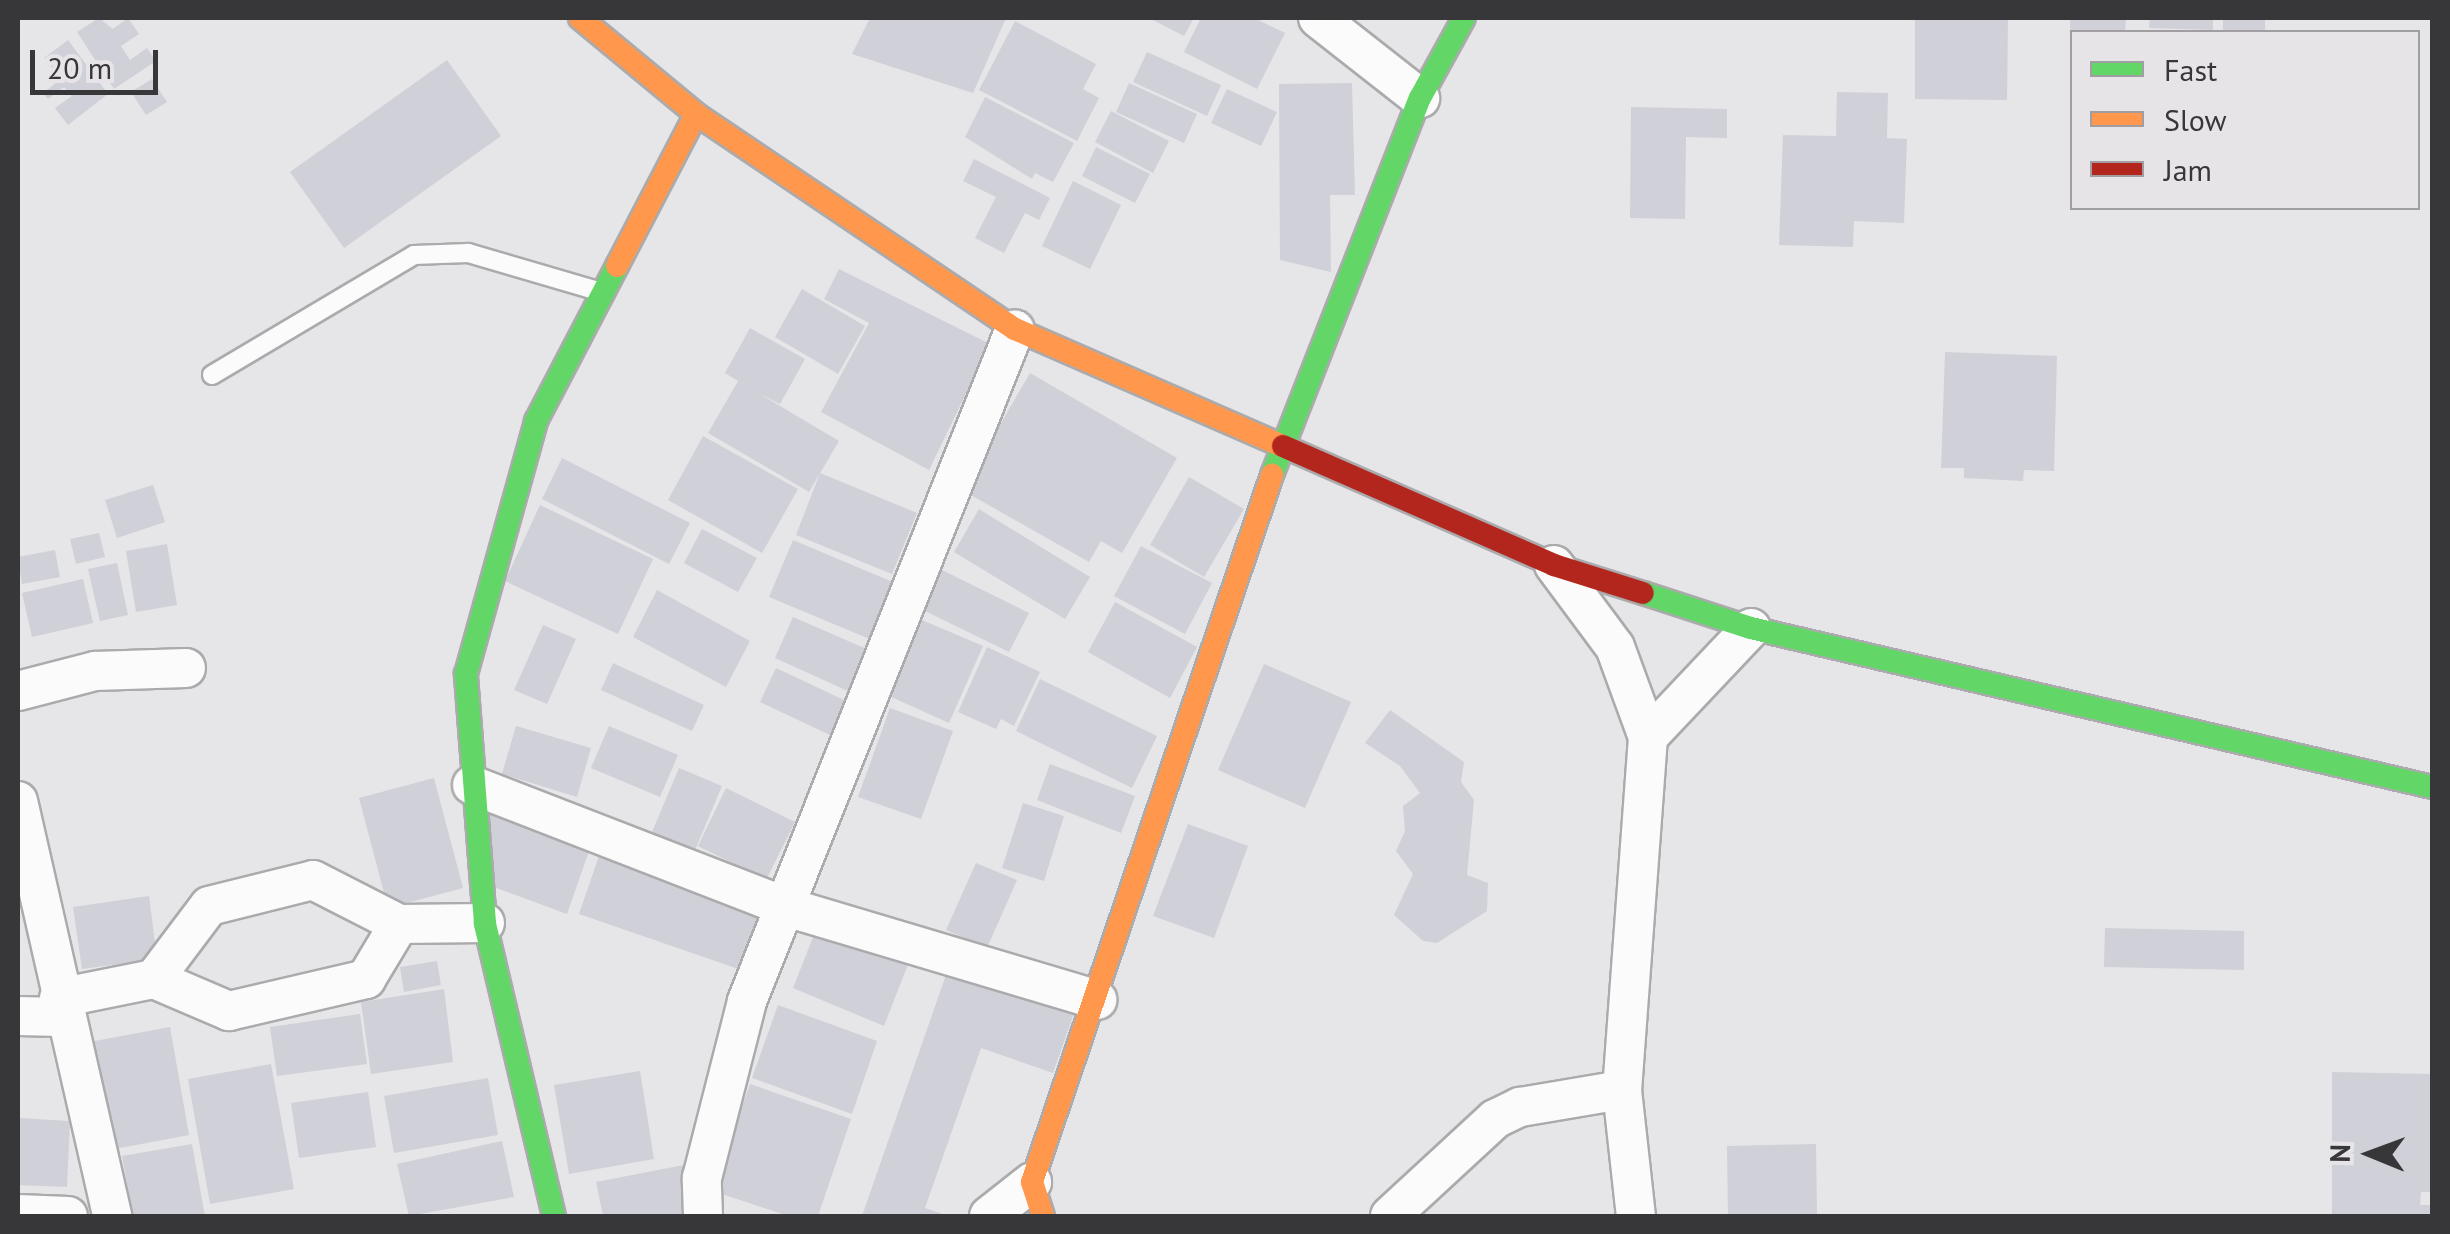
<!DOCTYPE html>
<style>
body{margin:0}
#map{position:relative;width:2450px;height:1234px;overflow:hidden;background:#e6e5e7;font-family:"PT Sans",sans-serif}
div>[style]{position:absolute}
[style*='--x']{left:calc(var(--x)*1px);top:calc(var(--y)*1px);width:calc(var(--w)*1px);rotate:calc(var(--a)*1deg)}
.building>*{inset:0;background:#d0d0d8}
.roads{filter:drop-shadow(2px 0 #abaaac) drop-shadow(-2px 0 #abaaac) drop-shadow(0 2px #abaaac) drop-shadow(0 -2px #abaaac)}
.lane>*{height:18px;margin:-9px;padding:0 9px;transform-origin:9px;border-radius:9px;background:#fbfbfb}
.street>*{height:38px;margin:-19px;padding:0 19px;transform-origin:19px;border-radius:19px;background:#fbfbfb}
.fast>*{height:22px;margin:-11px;padding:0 11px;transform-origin:11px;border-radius:11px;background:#63d668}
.slow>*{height:22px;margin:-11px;padding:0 11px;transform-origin:11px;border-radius:11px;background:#ff974d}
.jam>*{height:22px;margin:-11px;padding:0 11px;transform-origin:11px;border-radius:11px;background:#b3261e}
span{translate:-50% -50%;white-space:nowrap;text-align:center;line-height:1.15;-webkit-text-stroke:10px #e7e4e8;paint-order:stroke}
.frame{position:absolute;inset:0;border:20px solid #373638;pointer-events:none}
.legend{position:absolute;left:2070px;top:30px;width:350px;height:180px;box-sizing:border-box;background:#e7e4e8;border:2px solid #a19ea2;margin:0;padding:12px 18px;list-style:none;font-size:30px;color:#373638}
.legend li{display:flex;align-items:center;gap:20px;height:50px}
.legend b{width:50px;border:2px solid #a19ea2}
.north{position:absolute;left:2320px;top:1104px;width:100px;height:100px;-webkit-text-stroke:8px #e7e4e8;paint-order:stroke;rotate:271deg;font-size:28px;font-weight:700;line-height:40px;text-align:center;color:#373638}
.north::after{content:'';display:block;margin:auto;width:35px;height:45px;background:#373638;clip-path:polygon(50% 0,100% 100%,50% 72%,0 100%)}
.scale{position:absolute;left:30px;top:50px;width:128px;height:45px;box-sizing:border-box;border:5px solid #373638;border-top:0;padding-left:12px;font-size:30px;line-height:35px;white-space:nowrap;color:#373638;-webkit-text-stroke:8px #e7e4e8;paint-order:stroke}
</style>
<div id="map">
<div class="building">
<i style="clip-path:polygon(99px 18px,113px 29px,128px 18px,139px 34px,121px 46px,130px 60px,147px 48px,156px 61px,114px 89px,77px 32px)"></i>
<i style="clip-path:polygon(870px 18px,1006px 18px,973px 93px,852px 54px)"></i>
<i style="clip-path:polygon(1149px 18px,1194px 18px,1184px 36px)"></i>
<i style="clip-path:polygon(1201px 18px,1254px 18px,1285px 33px,1257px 89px,1184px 52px)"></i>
<i style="clip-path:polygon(1915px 18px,2008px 18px,2007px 100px,1915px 99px)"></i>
<i style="clip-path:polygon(2070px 18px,2126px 18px,2125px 32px,2072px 32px,2072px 88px)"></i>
<i style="clip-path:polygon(2150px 18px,2213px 18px,2213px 30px,2149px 28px)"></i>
<i style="clip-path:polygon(2223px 18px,2265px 18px,2265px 32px,2223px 32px)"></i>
<i style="clip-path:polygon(1015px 21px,1096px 64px,1083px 89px,1099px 98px,1077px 141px,979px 90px)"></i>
<i style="clip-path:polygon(68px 40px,108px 94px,68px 125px,55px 108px,72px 96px,64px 87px,48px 99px,43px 93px,61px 79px,44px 58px)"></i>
<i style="clip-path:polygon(1147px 52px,1221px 85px,1207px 116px,1133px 82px)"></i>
<i style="clip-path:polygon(447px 60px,501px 136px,344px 248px,290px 172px)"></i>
<i style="clip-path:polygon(152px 79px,167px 102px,146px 115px,131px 92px)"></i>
<i style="clip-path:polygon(1129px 83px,1197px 114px,1184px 143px,1116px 112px)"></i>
<i style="clip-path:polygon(1352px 83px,1355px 195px,1330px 195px,1331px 272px,1280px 260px,1279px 84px)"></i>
<i style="clip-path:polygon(1227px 89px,1277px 112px,1261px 146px,1211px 123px)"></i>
<i style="clip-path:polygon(1837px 92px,1888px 93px,1887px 138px,1907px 139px,1904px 223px,1854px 221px,1853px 247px,1779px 245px,1783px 135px,1836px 136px)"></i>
<i style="clip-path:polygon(985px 97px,1074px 143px,1053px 182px,1035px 173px,1032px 179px,965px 137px)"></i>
<i style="clip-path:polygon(1631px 107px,1727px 109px,1727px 138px,1686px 137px,1685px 219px,1630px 218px)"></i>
<i style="clip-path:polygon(1111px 111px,1169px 141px,1153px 173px,1095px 142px)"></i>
<i style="clip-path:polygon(1096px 147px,1150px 174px,1135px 203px,1082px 176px)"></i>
<i style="clip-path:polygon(974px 159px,1050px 198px,1039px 220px,1025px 213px,1004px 253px,975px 238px,996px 197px,963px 181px)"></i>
<i style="clip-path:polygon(1073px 181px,1121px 205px,1090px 269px,1042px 246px)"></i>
<i style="clip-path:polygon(839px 269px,990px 344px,929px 470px,821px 412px,869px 323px,824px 299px)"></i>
<i style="clip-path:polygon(802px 289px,865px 326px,838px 374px,775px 337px)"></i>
<i style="clip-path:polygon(750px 328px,805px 359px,780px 404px,760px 394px,839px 441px,809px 492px,708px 433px,738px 381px,725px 373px)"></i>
<i style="clip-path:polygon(1945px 352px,2057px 356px,2054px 471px,2024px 470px,2023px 481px,1964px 478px,1964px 468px,1941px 468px)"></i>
<i style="clip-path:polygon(1030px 373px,1177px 458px,1122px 553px,1101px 541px,1089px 562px,962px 490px)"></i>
<i style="clip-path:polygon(703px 436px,798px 489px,762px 553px,668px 500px)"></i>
<i style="clip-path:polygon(562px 458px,690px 523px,669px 564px,542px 499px)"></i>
<i style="clip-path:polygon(820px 473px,917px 513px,892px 574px,796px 535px)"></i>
<i style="clip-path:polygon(1189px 477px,1244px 509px,1204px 577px,1150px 545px)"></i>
<i style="clip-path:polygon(153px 485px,165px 522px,117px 538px,105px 500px)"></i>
<i style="clip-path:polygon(540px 505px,653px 559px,618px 634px,505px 581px)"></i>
<i style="clip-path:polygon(979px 509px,1090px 577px,1065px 619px,954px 552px)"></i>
<i style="clip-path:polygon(702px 529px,757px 558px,738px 592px,684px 563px)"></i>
<i style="clip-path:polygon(99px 533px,105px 557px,76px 564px,70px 539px)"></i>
<i style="clip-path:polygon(793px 540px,895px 583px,872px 640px,769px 597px)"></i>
<i style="clip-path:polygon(167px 544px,177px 605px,136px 612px,126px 551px)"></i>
<i style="clip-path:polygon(1141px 546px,1212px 583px,1185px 634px,1114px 596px)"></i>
<i style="clip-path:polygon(55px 550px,60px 577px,22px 584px,18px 557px)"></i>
<i style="clip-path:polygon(117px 563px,128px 615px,100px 621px,88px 569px)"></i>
<i style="clip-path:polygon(942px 570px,1029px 613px,1009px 652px,923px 610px)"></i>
<i style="clip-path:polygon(83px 579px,93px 623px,32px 637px,22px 593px)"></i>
<i style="clip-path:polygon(657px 590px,750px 641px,726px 687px,633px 637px)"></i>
<i style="clip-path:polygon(1115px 602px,1197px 647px,1170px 698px,1088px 652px)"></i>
<i style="clip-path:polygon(793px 617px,869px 650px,850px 692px,775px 658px)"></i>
<i style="clip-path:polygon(922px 620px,983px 646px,949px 723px,889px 696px)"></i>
<i style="clip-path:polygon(543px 625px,576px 639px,547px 704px,514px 690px)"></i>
<i style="clip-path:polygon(987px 647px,1040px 672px,1014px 726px,1001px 719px,996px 729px,958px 712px)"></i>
<i style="clip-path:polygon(613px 663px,704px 705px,692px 731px,601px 690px)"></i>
<i style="clip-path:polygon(1264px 664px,1351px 702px,1305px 808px,1218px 770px)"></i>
<i style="clip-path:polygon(776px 668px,846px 701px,830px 735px,760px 702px)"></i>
<i style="clip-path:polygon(1040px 679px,1157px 736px,1132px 788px,1016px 731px)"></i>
<i style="clip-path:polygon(890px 708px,953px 731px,921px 819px,858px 797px)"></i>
<i style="clip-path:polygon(1390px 710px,1464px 762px,1461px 782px,1474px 800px,1467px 875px,1488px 883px,1487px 911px,1437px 943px,1423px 941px,1394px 915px,1413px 874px,1396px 851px,1405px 831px,1403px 806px,1420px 793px,1400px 766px,1365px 743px)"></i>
<i style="clip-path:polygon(516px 726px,591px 748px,577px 797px,502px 774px)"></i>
<i style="clip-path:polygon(609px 726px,678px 755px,660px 797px,591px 768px)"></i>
<i style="clip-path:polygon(1050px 764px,1135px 796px,1121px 833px,1037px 800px)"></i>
<i style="clip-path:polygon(679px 768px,722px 786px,695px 850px,652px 832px)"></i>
<i style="clip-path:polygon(434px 778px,463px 888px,388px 908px,359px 798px)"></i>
<i style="clip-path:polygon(726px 788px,795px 822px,766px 880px,698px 846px)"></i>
<i style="clip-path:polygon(1023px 803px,1064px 816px,1044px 881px,1002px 868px)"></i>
<i style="clip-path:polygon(487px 812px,589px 851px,567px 914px,486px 884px)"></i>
<i style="clip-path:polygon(1188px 824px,1248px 846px,1214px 938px,1153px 916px)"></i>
<i style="clip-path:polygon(601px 850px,772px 909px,750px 973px,579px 914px)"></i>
<i style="clip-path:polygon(976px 863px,1017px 880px,987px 948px,946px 930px)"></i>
<i style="clip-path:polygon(149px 896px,157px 959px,82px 969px,73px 907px)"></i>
<i style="clip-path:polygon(821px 917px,912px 954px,884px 1026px,793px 988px)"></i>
<i style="clip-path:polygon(2105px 928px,2244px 931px,2244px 970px,2104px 967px)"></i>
<i style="clip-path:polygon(437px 961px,441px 985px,404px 992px,400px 967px)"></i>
<i style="clip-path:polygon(948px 969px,1074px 1013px,1053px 1073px,981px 1048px,925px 1208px,949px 1216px,862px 1216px)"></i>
<i style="clip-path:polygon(444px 989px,453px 1062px,371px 1074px,361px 1002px)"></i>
<i style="clip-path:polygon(778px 1005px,877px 1041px,852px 1114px,752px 1078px)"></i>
<i style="clip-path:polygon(360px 1014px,367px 1064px,277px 1076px,270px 1027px)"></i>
<i style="clip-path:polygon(170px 1027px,189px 1135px,104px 1151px,84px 1043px)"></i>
<i style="clip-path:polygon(271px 1064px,294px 1189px,210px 1204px,188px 1079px)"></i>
<i style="clip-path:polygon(640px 1071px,654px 1159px,569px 1174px,554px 1085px)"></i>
<i style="clip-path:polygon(2332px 1072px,2432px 1074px,2432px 1192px,2421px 1192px,2420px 1205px,2432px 1205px,2432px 1216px,2332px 1216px)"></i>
<i style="clip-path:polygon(488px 1078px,498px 1135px,394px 1153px,384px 1096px)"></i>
<i style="clip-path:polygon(750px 1084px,851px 1119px,818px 1216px,788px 1216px,713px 1191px)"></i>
<i style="clip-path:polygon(368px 1092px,376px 1147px,299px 1158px,291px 1103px)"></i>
<i style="clip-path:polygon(18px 1118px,70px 1121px,67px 1187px,18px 1185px)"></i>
<i style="clip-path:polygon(502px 1141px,514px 1197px,409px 1216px,397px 1164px)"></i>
<i style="clip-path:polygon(192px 1144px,205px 1216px,133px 1216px,122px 1156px)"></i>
<i style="clip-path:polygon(1816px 1144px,1817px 1216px,1728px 1216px,1727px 1146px)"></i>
<i style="clip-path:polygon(684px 1165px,694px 1215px,603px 1216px,596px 1182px)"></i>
</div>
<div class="roads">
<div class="lane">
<i style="--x:212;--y:375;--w:235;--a:-30.7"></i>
<i style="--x:414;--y:255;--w:54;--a:-2.1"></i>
<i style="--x:468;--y:253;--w:135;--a:16.3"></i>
</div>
<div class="street">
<i style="--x:1318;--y:18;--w:130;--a:38.1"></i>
<i style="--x:1554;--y:565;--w:102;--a:53.4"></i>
<i style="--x:1615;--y:647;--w:96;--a:69.9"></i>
<i style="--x:1648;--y:737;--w:354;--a:94.2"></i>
<i style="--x:1622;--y:1090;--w:127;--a:83.7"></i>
<i style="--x:18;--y:691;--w:80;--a:-14.6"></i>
<i style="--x:95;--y:671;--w:91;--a:-1.9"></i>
<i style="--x:1648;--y:737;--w:150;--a:-46.6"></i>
<i style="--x:472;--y:785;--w:337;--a:21.2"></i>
<i style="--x:786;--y:907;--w:325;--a:16.6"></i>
<i style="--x:18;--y:801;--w:426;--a:77.2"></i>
<i style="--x:154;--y:979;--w:91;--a:-53"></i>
<i style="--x:209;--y:906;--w:107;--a:-14"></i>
<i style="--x:313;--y:880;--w:97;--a:27.1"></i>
<i style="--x:59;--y:998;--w:97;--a:-11.3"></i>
<i style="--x:154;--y:979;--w:82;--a:23.1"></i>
<i style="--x:229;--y:1011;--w:141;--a:-13.1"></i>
<i style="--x:366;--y:979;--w:64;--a:-59"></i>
<i style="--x:399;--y:924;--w:86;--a:-0.7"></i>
<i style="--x:18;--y:1016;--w:43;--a:1.3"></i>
<i style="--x:18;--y:1214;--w:50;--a:2.3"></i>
<i style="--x:703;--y:1216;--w:38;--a:-92"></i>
<i style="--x:702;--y:1178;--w:183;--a:-75.7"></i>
<i style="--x:747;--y:1001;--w:723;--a:-68.26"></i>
<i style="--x:989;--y:1216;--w:55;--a:-38.3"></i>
<i style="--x:1390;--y:1216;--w:143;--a:-42.7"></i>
<i style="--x:1495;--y:1119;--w:28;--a:-26"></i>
<i style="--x:1520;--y:1107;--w:103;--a:-9.5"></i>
</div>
<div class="fast">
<i style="--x:1272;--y:475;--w:405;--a:-68.6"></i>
<i style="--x:1420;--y:98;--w:91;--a:-61.2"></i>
<i style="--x:1643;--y:593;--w:114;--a:18"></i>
<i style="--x:1751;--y:628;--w:699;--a:13.14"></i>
<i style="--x:554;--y:1216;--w:301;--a:-103.3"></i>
<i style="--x:485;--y:923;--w:250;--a:-94.4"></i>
<i style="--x:466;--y:674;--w:263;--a:-74.5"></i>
<i style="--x:536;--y:421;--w:175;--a:-62.4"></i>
</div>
<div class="slow">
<i style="--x:580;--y:18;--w:151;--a:39.6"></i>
<i style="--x:696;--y:114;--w:385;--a:34"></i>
<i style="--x:1015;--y:329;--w:292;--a:23.6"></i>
<i style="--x:617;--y:266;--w:171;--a:-62.5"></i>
<i style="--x:1043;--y:1216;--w:36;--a:-108"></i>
<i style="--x:1032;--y:1182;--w:747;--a:-71.25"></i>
</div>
<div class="jam">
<i style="--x:1283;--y:446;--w:296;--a:23.7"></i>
<i style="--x:1554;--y:565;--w:93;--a:17.5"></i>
</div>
</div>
<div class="frame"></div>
<ul class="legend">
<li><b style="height:12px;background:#63d668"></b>Fast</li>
<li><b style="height:12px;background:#ff974d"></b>Slow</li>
<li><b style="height:12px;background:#b3261e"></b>Jam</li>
</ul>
<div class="north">N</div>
<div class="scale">20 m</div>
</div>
